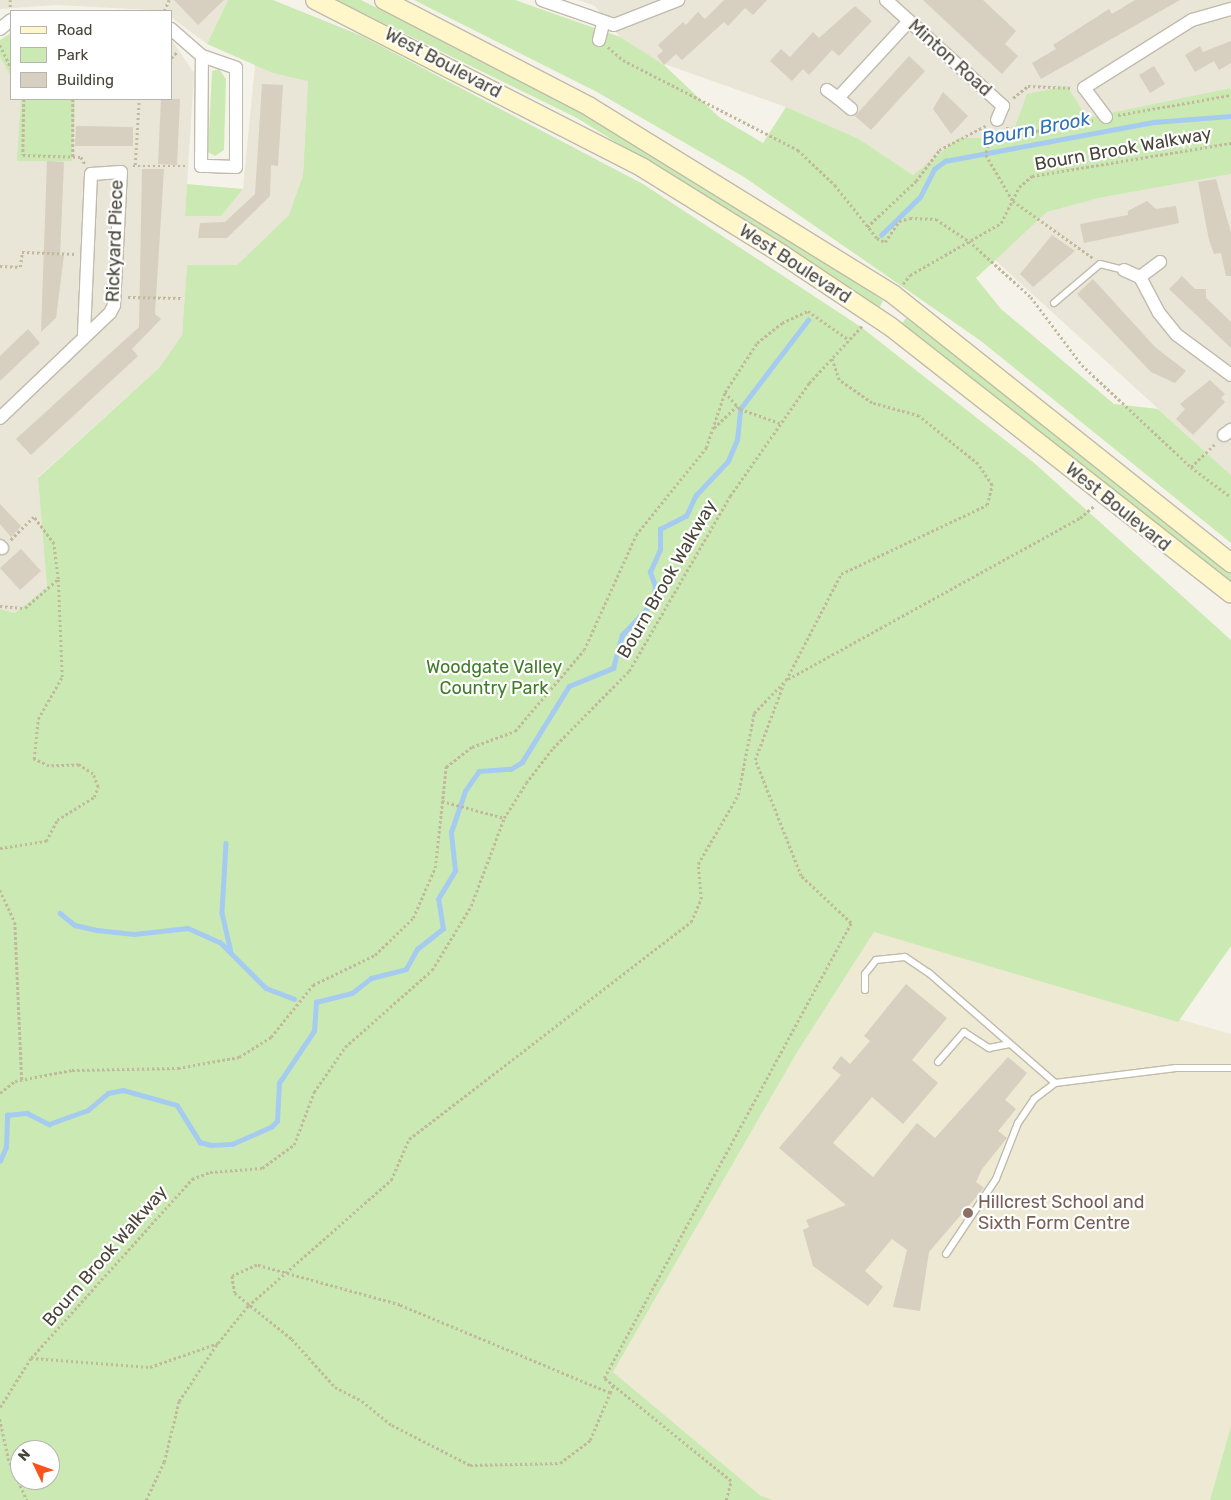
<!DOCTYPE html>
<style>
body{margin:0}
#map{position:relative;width:1231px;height:1500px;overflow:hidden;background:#f5f2e9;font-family:Rubik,sans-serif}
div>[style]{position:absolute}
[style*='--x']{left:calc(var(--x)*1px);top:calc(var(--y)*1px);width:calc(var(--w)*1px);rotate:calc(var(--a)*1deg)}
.residential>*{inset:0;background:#e9e5d7}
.education>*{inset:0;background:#eee9d3}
.green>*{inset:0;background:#cbe9b2}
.stream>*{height:4.5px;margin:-2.25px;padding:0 2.25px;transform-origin:2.25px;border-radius:2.25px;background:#a6cbf1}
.building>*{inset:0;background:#d7cfbf}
.path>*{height:2.5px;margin-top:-1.25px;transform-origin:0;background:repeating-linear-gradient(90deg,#c2b99d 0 2.5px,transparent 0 5px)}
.roads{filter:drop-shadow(1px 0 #c0bbac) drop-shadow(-1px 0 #c0bbac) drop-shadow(0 1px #c0bbac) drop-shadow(0 -1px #c0bbac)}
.lane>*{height:6px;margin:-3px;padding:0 3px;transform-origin:3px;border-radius:3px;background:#fff}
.street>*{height:12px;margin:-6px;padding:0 6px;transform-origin:6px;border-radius:6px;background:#fff}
.secondary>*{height:18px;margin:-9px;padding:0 9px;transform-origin:9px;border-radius:9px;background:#fff7c9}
.dots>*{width:14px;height:14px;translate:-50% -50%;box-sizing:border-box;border:2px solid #fff;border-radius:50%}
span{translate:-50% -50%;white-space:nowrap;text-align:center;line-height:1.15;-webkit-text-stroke:4.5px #fff;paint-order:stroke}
.street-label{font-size:18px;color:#494437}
.park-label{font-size:18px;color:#417c29}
.education-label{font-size:18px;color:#785e54}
.left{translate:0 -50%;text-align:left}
.water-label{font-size:19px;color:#2f71b6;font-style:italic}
.legend{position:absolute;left:10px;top:10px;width:162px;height:90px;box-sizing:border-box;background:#fff;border:1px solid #b6b4af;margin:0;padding:6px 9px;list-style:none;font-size:15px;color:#494437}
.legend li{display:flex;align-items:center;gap:10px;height:25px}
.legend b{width:25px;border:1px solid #b6b4af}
.north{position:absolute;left:10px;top:1440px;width:50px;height:50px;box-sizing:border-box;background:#fff;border:1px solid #b6b4af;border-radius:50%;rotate:312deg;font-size:14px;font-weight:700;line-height:20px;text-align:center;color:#494437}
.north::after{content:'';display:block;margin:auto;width:18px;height:22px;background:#fb511a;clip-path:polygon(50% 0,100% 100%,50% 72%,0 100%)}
</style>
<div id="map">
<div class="residential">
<i style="clip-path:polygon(0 0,228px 0,207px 44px,171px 17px,171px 11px,56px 5px,0 9px)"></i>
<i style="clip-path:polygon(578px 0,1231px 0,1231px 88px,1011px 138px,959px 138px,913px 175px,859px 139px,786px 107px,656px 61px,620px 37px,595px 6px)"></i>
<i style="clip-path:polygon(171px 39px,194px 73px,185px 216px,221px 216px,243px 189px,255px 65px,308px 80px,303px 175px,289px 215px,237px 265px,187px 265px,182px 335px,159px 368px,38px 477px,47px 587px,15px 613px,0 609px,0 57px,11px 77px,11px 99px,21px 99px,18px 161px,72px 161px,75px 99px,171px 99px)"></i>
<i style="clip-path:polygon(1231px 174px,1231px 475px,995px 260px,1047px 212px,1099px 198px)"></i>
</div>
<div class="education">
<i style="clip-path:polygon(874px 932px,1231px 1034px,1231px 1426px,1210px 1500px,773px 1500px,761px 1496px,613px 1372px,796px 1054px)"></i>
</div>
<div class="green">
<i style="clip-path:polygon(evenodd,228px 0,273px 0,362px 36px,643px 184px,861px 327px,1033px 462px,1231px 640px,1231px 946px,1178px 1022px,874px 932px,796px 1054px,613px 1372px,761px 1496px,773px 1500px,0 1500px,0 609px,15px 613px,47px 587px,38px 478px,159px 368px,182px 335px,187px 265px,237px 265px,289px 215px,303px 175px,308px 81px,273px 73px,207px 44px,228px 0,20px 1450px,50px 1450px,50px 1480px,20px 1480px,20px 1450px)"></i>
<i style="clip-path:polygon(336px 0,361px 0,522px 80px,629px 139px,835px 266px,883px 301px,878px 310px,782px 245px,577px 118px)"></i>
<i style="clip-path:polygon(414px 0,515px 0,620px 37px,664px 65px,719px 117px,763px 143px,786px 107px,859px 139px,913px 175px,959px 138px,1011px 138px,1027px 94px,1067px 86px,1087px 118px,1231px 88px,1231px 174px,1099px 198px,1047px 212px,976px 278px,1001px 309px,1114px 404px,1158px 409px,1231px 475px,1231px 543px,981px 341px,744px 177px,597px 92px)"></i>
<i style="clip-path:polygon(11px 33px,11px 77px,0 57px,0 40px)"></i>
<i style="clip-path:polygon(219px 69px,226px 79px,224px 150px,215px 156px,208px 152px,212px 71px)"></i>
<i style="clip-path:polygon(21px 99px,75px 99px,72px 161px,17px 161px)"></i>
<i style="clip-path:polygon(187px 184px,243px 189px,221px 216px,185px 216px)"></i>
<i style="clip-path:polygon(906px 318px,1231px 571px,1231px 587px,901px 325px)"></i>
<i style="clip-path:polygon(1231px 1426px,1231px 1500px,1210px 1500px)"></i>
</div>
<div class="stream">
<i style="--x:881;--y:235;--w:54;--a:-44.3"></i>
<i style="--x:920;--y:197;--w:31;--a:-63"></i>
<i style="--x:934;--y:169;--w:14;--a:-36"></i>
<i style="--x:945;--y:161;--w:213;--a:-10.6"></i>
<i style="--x:1154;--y:122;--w:77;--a:-4.5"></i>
<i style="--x:226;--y:843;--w:70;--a:93.3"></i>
<i style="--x:222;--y:913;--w:39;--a:77"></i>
<i style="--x:60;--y:913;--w:19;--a:39"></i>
<i style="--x:75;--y:925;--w:23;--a:13"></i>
<i style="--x:97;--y:930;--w:37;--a:6"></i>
<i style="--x:134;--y:934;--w:54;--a:-6.3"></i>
<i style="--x:188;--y:928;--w:35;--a:24"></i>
<i style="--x:220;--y:942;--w:65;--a:45"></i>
<i style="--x:266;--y:988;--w:30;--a:21"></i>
<i style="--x:0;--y:1161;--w:15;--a:-67"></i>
<i style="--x:6;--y:1147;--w:32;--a:-88"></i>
<i style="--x:7;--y:1115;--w:20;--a:-6"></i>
<i style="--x:27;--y:1113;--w:25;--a:27"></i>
<i style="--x:49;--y:1124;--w:41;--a:-19.7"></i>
<i style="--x:88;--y:1110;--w:26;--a:-40"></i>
<i style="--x:108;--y:1093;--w:15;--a:-11"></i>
<i style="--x:123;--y:1090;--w:56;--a:15.5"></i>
<i style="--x:177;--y:1105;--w:44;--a:58.1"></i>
<i style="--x:200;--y:1142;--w:11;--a:15"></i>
<i style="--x:211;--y:1145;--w:21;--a:-3"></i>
<i style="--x:232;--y:1144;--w:43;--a:-23.6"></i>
<i style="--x:271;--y:1127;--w:8;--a:-45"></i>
<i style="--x:277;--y:1121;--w:38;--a:-87"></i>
<i style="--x:279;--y:1083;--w:63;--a:-56.1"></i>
<i style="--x:314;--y:1031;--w:29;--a:-86"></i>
<i style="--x:316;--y:1002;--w:37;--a:-14"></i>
<i style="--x:352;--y:993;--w:24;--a:-38"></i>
<i style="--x:371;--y:978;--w:36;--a:-14"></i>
<i style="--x:406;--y:969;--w:23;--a:-61"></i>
<i style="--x:417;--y:949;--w:33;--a:-38"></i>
<i style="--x:443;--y:929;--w:30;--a:-99"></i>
<i style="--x:438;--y:899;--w:33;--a:-59"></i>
<i style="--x:455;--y:871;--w:39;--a:-96"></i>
<i style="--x:451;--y:832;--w:43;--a:-71.1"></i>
<i style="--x:465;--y:791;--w:24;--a:-55"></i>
<i style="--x:479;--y:771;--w:32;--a:-4"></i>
<i style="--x:511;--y:769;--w:13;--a:-32"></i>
<i style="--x:522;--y:762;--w:89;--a:-58.3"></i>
<i style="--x:569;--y:686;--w:48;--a:-22.2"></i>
<i style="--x:613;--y:668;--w:34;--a:-75"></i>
<i style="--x:622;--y:635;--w:45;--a:-46.8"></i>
<i style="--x:653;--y:602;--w:16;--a:-83"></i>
<i style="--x:655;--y:586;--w:15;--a:-110"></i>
<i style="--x:650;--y:572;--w:24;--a:-66"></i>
<i style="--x:660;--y:550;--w:21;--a:-90"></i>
<i style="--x:660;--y:529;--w:29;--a:-27"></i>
<i style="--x:686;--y:516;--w:23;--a:-65"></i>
<i style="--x:696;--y:495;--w:47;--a:-46.7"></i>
<i style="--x:728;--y:461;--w:23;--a:-67"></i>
<i style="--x:737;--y:440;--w:31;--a:-84"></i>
<i style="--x:740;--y:409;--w:112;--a:-52.6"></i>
</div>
<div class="building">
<i style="clip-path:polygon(174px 0,224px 0,198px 25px)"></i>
<i style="clip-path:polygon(724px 0,767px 0,753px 15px,745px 8px,728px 26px,724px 22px,682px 60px,676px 54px,664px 65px,657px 56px,663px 51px,658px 45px,683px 22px,686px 25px,698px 12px,705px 19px)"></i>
<i style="clip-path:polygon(923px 0,983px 0,1016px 31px,1005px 44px,1018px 56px,1002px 74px)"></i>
<i style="clip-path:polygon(1135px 0,1180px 0,1041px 79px,1032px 63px,1056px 49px,1053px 45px,1109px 9px,1112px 14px)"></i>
<i style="clip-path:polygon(855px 6px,872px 21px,839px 56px,832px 50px,809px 75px,803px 69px,792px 81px,770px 61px,781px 49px,790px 57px,813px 32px,819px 38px)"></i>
<i style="clip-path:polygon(1231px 41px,1231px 63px,1219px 70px,1214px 61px,1195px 72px,1185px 55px,1200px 46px,1203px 52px)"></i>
<i style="clip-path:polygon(909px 56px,925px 71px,871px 130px,855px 116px)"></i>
<i style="clip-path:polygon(1154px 66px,1165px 84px,1150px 93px,1139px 75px)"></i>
<i style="clip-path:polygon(262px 84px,283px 85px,278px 166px,271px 165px,270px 196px,227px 238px,198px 238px,200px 223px,225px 222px,255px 194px)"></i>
<i style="clip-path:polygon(943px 92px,968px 116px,951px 134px,933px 109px)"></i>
<i style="clip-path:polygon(161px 99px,180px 99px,177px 165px,158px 164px)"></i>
<i style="clip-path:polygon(76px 126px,133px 127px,133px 146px,75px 146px)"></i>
<i style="clip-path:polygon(47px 161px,64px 162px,60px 255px,64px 255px,56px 318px,41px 332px)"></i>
<i style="clip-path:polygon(142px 169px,164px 169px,155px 314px,161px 319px,132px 349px,138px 356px,31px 455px,16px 439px,139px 327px)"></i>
<i style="clip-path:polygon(1216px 179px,1231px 233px,1231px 276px,1226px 276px,1221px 253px,1214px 254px,1209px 240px,1198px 182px)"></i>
<i style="clip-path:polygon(1147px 201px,1156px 209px,1176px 206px,1179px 223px,1084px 243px,1080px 224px,1128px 215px,1128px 211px)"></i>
<i style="clip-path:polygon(1052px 235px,1075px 251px,1033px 287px,1020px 274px)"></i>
<i style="clip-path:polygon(1182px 276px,1195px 289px,1206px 289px,1206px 298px,1231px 322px,1231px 348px,1169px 289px)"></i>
<i style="clip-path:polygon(1093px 279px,1155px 347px,1186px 371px,1175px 383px,1151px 372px,1077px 294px)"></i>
<i style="clip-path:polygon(28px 329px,40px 343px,0 381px,0 356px)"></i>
<i style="clip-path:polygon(1210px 380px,1225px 394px,1221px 398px,1225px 402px,1193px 435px,1176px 419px,1185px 409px,1180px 404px)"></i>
<i style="clip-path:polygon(0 504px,21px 526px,11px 537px,0 524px)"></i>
<i style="clip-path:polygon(21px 549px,41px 571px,20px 590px,0 568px)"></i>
<i style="clip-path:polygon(906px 984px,947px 1018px,912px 1060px,938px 1083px,903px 1124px,872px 1097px,833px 1143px,873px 1177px,917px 1123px,935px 1138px,1008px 1057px,1027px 1073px,1005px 1100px,1016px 1109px,998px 1131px,1007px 1138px,982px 1169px,976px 1182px,984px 1188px,929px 1252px,920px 1311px,893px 1307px,907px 1250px,892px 1239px,865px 1271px,883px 1287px,868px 1306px,813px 1266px,803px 1230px,809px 1227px,806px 1220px,846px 1205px,779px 1148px,841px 1075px,832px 1068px,841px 1056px,850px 1064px,870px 1041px,864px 1036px)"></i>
</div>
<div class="path">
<i style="--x:10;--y:7;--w:7;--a:-90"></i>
<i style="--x:164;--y:11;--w:12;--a:-66"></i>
<i style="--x:0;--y:45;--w:25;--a:64"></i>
<i style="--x:608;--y:47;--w:20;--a:41"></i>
<i style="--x:623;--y:60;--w:197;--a:27.2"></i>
<i style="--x:798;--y:150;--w:51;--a:43.4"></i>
<i style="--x:835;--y:185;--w:68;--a:51.6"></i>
<i style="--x:877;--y:238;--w:9;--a:27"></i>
<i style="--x:885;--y:242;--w:25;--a:-56"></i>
<i style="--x:899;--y:221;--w:11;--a:-15"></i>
<i style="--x:910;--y:218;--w:26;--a:2"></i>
<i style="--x:936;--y:219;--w:40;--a:34"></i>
<i style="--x:969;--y:241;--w:84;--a:42.1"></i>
<i style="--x:1031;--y:297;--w:85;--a:53.1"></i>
<i style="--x:1082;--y:365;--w:149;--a:43.1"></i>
<i style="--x:1191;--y:467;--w:50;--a:36.9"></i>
<i style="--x:171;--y:58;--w:8;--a:-45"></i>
<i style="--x:1013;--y:98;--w:19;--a:-39"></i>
<i style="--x:1028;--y:86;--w:45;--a:2.5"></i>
<i style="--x:24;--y:99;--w:56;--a:91"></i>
<i style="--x:23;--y:155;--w:58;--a:2"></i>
<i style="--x:81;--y:157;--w:8;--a:60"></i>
<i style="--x:73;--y:99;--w:58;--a:90"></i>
<i style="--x:1118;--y:115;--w:115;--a:-10"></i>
<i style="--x:1006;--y:128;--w:32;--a:5"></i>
<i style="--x:1038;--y:131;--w:56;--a:-11.3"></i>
<i style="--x:992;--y:131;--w:25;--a:104"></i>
<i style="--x:986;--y:155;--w:53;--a:59.6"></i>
<i style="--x:1013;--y:201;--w:98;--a:35.5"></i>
<i style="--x:135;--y:165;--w:66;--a:-86.5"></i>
<i style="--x:133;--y:166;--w:54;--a:0"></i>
<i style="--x:867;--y:227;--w:67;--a:-43.2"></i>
<i style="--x:916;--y:181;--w:39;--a:-53"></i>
<i style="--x:939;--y:150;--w:54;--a:-27.5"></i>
<i style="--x:0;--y:266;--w:20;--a:3"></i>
<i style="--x:20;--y:267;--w:15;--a:-82"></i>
<i style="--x:22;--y:252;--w:54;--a:2.1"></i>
<i style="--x:903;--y:284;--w:11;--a:-52"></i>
<i style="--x:910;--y:275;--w:105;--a:-29.7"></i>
<i style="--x:1001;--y:223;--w:40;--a:-63.4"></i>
<i style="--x:1019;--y:187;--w:17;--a:-40"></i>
<i style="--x:1032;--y:176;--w:202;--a:-9.4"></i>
<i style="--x:128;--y:297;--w:53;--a:1.1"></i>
<i style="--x:725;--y:392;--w:23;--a:49"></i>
<i style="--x:740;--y:409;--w:42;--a:19.3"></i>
<i style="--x:714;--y:428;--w:32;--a:-44"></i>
<i style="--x:1191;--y:467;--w:33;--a:-44"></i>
<i style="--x:0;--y:606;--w:25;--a:5"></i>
<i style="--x:25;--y:608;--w:44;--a:-41.3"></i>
<i style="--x:58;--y:579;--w:35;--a:-97"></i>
<i style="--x:54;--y:544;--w:34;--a:-127"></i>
<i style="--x:34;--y:517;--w:33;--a:135"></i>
<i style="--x:788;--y:679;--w:333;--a:-28.9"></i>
<i style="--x:1080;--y:518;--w:18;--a:-41"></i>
<i style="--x:442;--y:801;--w:64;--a:15.3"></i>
<i style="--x:0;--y:848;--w:47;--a:-8.7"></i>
<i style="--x:46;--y:841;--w:24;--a:-62"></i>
<i style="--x:57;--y:820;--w:44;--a:-31.9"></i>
<i style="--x:94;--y:797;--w:11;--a:-68"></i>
<i style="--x:98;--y:787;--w:14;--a:-111"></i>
<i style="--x:93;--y:774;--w:17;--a:-147"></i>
<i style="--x:79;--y:765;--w:30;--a:178"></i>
<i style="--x:49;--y:766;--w:17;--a:-155"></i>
<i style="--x:34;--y:759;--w:40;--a:-84.3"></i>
<i style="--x:38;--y:719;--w:48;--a:-60.3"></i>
<i style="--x:62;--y:677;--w:98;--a:-92.3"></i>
<i style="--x:0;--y:890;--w:35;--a:65"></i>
<i style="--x:15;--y:922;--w:158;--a:87.5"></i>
<i style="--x:0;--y:1093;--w:19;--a:-39"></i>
<i style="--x:15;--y:1081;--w:58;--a:-10.9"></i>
<i style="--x:72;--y:1070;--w:106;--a:-1.1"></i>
<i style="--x:178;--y:1068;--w:62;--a:-10.2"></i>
<i style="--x:239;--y:1057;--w:38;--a:-32"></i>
<i style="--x:271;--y:1037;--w:67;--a:-51.1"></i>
<i style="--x:313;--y:985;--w:69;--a:-25.8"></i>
<i style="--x:375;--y:955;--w:53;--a:-44.2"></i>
<i style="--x:413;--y:918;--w:55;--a:-66.3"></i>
<i style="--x:435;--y:868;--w:102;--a:-83.8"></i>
<i style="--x:446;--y:767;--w:33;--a:-38"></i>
<i style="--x:472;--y:747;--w:46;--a:-20.4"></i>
<i style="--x:515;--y:731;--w:106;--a:-49.6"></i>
<i style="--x:584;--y:650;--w:126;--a:-65.7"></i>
<i style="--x:636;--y:535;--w:112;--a:-51.2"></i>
<i style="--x:706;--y:448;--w:59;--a:-71.3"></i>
<i style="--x:725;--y:392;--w:59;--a:-56.9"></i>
<i style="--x:757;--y:343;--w:32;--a:-39"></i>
<i style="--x:782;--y:323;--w:29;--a:-25"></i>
<i style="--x:808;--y:311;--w:50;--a:35.3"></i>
<i style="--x:31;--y:1358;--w:119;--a:4.3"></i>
<i style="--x:150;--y:1367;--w:72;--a:-19.4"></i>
<i style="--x:218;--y:1343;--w:48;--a:-51"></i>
<i style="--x:248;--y:1306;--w:191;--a:-41.4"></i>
<i style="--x:391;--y:1180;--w:45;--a:-66.3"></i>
<i style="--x:409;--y:1139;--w:356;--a:-37.6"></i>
<i style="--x:691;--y:922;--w:25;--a:-67"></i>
<i style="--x:701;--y:899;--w:35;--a:-95"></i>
<i style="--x:698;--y:864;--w:80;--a:-59.9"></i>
<i style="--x:738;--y:795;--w:84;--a:-79"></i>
<i style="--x:754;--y:713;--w:46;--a:-45.9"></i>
<i style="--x:786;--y:680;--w:119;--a:-62.6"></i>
<i style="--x:841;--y:574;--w:161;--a:-25.3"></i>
<i style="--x:987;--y:505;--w:21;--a:-76"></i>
<i style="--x:992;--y:485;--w:25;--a:-124"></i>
<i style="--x:978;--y:464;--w:76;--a:-140.9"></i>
<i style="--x:919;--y:416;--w:49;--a:-164.5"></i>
<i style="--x:872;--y:403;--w:40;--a:-145.1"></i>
<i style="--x:839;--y:380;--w:24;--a:-109"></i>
<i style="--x:610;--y:1393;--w:228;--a:-157.3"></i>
<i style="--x:400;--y:1305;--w:148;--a:-164.4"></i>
<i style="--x:257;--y:1265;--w:27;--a:156"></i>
<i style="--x:232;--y:1276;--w:17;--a:80"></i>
<i style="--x:235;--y:1293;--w:73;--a:38.9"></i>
<i style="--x:292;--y:1339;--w:64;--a:48.1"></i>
<i style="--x:335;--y:1387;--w:30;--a:27"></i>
<i style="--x:362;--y:1401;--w:38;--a:39"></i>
<i style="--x:392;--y:1425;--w:88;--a:27.1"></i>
<i style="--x:470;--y:1465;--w:90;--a:-1.3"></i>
<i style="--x:560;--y:1463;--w:38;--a:-37"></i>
<i style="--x:590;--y:1440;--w:51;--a:-66.9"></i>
<i style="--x:610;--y:1393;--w:9;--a:-69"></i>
<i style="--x:0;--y:1407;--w:58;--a:-57.7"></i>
<i style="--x:31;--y:1358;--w:241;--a:-48"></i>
<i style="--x:192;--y:1179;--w:19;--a:-21"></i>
<i style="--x:210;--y:1172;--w:52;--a:-4.4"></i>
<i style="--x:262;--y:1168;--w:39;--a:-36"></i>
<i style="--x:294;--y:1145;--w:57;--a:-69.3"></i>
<i style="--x:314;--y:1092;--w:55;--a:-55.4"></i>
<i style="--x:345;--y:1047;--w:116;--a:-41.5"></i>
<i style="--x:432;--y:970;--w:75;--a:-58.6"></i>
<i style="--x:471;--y:906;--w:94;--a:-69.4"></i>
<i style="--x:504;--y:818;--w:41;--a:-57.8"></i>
<i style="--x:526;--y:783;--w:44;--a:-52.4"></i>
<i style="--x:553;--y:748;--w:108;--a:-45.4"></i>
<i style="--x:629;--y:671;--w:202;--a:-60"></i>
<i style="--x:730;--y:496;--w:138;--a:-55"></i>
<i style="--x:809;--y:383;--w:78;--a:-47.1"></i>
<i style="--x:0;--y:1419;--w:40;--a:78"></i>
<i style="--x:8;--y:1458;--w:46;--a:65.7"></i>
<i style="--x:146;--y:1500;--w:42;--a:-64.7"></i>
<i style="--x:164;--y:1462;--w:63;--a:-76.2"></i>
<i style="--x:179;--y:1401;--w:69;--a:-56.3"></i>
<i style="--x:726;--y:1500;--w:20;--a:-75"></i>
<i style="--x:731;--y:1481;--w:164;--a:-141"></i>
<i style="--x:604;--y:1378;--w:518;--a:-61.5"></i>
<i style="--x:851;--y:923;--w:69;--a:-136.8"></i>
<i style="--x:801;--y:876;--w:125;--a:-111.6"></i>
<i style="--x:755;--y:760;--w:82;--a:-69.4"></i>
</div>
<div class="roads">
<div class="lane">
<i style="--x:1054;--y:303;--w:60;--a:-40.3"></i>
<i style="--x:1100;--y:264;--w:25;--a:14"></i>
<i style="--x:865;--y:990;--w:16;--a:-90"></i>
<i style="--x:865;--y:974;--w:18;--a:-52"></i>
<i style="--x:876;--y:960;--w:29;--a:-6"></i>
<i style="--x:905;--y:957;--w:29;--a:34"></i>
<i style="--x:929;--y:973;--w:167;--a:41.1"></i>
<i style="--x:938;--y:1062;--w:40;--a:-49"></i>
<i style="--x:964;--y:1032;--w:30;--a:33"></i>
<i style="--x:989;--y:1048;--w:21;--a:-11"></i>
<i style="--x:946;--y:1254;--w:90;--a:-56.3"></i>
<i style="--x:996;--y:1179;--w:60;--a:-68.6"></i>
<i style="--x:1018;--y:1123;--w:29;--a:-56"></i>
<i style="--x:1034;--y:1099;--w:26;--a:-37"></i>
<i style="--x:1055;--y:1083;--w:122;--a:-7.1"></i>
<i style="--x:1176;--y:1068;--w:55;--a:0"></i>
</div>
<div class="street">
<i style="--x:542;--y:0;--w:76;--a:19.1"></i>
<i style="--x:614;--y:25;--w:69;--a:-21.3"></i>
<i style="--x:886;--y:0;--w:158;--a:42.2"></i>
<i style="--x:1003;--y:106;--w:15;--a:113"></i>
<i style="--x:0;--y:29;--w:14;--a:-39"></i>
<i style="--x:171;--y:29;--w:41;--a:41.1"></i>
<i style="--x:202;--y:56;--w:36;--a:19"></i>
<i style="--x:236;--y:68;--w:99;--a:90"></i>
<i style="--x:236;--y:167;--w:35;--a:-178"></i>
<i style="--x:201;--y:166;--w:110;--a:-89.5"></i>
<i style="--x:599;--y:40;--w:16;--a:-76"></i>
<i style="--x:827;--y:90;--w:14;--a:36"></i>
<i style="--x:838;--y:98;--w:105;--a:-47.3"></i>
<i style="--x:838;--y:98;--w:17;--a:40"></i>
<i style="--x:1106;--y:117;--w:36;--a:-127"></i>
<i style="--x:1084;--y:88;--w:128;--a:-32.2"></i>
<i style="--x:1192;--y:20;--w:41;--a:-15.8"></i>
<i style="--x:1160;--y:262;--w:25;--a:143"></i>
<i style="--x:1140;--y:277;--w:41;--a:62.2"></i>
<i style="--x:1159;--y:313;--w:28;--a:51"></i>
<i style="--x:1177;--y:335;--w:67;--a:36.5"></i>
<i style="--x:1124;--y:270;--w:17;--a:24"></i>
<i style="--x:0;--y:418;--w:152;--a:-43.7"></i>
<i style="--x:110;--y:313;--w:9;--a:-63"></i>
<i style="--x:114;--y:305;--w:133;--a:-87"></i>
<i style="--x:121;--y:172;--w:30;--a:176"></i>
<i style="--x:91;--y:174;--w:161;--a:92.5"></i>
<i style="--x:1224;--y:435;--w:9;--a:-36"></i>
<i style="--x:0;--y:546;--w:3;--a:45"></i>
</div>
<div class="secondary">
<i style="--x:315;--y:0;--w:369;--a:27.1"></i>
<i style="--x:643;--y:168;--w:161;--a:31.8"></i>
<i style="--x:780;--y:253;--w:133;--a:33.7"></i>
<i style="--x:891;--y:327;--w:432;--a:38.1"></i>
<i style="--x:384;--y:0;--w:232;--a:27.4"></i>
<i style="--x:590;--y:107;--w:357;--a:31.7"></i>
<i style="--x:894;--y:295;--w:431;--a:38.5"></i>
</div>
</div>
<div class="dots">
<i style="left:968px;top:1213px;background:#8d6e63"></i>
</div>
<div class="street-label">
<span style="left:950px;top:58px;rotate:42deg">Minton Road</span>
<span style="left:443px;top:63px;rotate:28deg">West Boulevard</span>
<span style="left:1123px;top:149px;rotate:-10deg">Bourn Brook Walkway</span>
<span style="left:115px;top:241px;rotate:-88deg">Rickyard Piece</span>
<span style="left:795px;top:264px;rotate:33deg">West Boulevard</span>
<span style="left:1118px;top:507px;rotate:39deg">West Boulevard</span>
<span style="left:667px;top:579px;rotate:-60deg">Bourn Brook Walkway</span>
<span style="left:105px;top:1256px;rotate:-49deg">Bourn Brook Walkway</span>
</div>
<div class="park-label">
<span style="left:494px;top:678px">Woodgate Valley<br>Country Park</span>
</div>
<div class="education-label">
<span class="left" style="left:978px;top:1213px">Hillcrest School and<br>Sixth Form Centre</span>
</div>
<div class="water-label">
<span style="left:1036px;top:129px;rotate:-11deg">Bourn Brook</span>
</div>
<ul class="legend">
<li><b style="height:6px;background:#fff7c9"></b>Road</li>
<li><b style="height:14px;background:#cbe9b2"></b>Park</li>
<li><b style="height:14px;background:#d7cfbf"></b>Building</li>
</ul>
<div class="north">N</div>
</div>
